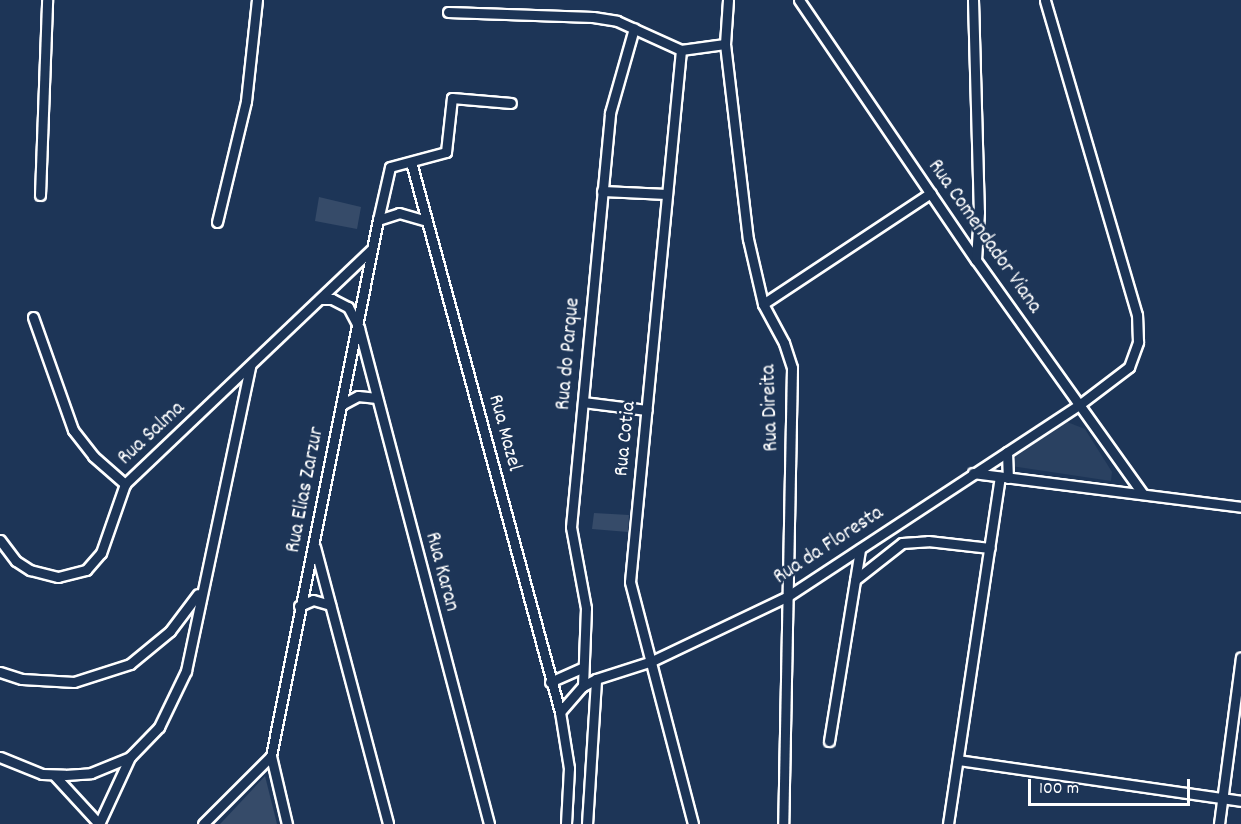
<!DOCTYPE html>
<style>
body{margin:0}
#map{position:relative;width:1241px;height:824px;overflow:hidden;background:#1d3557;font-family:Dekko,sans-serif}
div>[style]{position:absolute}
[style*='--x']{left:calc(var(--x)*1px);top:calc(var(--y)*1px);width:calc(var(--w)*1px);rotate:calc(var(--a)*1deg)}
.built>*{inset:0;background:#2a4161}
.green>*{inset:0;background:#364b69}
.roads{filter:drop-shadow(2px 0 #fff) drop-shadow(-2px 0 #fff) drop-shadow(0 2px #fff) drop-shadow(0 -2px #fff)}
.street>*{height:9px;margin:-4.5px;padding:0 4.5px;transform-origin:4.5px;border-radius:4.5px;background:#1d3557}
span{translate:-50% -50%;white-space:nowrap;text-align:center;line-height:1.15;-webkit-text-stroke:5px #1d3557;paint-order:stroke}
.street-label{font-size:21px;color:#fff}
.scale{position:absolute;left:1028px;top:779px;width:162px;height:27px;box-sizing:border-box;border:3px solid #fff;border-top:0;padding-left:8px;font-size:18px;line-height:21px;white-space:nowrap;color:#fff;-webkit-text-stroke:4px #1d3557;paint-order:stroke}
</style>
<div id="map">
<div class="built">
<i style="clip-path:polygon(1062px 420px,1085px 429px,1112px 472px,1111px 481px,1011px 466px,1010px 455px)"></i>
</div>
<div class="green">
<i style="clip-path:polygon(319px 197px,361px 207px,357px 229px,315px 221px)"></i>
<i style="clip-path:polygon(594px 513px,629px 515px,628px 532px,592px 529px)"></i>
<i style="clip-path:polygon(265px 776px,277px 824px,220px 824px,222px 822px)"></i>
</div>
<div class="roads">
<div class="street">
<i style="--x:728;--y:0;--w:44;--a:93.9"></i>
<i style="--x:725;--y:44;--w:196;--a:83.3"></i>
<i style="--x:748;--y:239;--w:67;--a:77"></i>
<i style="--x:763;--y:304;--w:44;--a:61.7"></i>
<i style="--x:784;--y:343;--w:26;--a:72"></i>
<i style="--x:792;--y:368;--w:456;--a:91.1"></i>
<i style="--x:799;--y:0;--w:315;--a:55.8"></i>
<i style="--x:976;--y:260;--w:286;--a:54.5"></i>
<i style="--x:973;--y:0;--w:212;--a:88.4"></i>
<i style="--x:979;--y:212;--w:48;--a:93.6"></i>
<i style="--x:448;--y:12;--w:145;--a:2"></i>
<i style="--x:593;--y:17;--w:24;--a:9"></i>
<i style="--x:617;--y:21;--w:70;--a:24.4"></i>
<i style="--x:681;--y:50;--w:44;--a:-7.8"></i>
<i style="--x:681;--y:50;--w:534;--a:95.48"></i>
<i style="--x:630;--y:582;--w:250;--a:75.4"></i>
<i style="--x:411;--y:162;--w:570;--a:74.84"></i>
<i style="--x:560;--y:712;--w:57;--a:80.9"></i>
<i style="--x:569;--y:768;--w:56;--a:93.1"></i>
<i style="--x:602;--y:191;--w:65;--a:2.6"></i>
<i style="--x:40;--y:195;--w:195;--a:-87.9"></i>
<i style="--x:378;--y:220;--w:54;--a:-77.2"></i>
<i style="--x:390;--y:167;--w:58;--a:-15"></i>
<i style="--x:446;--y:152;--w:54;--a:-83.7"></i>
<i style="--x:452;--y:98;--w:59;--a:4.8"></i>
<i style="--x:217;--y:222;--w:124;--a:-76.5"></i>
<i style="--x:246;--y:101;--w:102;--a:-83.8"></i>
<i style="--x:321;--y:299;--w:11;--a:0"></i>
<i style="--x:332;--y:299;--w:18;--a:27"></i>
<i style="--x:348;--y:307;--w:24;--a:62"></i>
<i style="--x:359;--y:328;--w:513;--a:75.31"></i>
<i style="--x:763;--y:304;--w:201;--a:-33.5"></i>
<i style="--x:33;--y:317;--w:120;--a:70.5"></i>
<i style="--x:73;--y:430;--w:33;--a:52"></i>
<i style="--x:93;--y:456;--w:43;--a:41.2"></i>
<i style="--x:583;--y:402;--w:64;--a:7.1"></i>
<i style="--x:341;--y:405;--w:19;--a:-28"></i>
<i style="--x:358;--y:396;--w:19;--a:6"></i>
<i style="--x:1007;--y:452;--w:26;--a:88"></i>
<i style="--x:973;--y:473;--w:270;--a:7.2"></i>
<i style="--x:0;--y:540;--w:26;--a:53"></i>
<i style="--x:16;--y:561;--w:17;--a:33"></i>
<i style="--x:30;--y:570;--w:29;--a:14"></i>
<i style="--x:58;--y:577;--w:29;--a:-14"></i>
<i style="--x:86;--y:570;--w:23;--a:-49"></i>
<i style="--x:101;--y:553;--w:73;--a:-70.8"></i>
<i style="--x:125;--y:484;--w:340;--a:-43.6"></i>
<i style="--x:315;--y:547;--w:286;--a:75.2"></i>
<i style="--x:855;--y:580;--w:60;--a:-38.2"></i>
<i style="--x:902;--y:543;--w:26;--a:-4"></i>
<i style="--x:928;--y:541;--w:62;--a:6.4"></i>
<i style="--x:299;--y:606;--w:15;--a:-23"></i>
<i style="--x:313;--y:600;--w:18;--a:16"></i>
<i style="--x:0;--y:672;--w:23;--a:18"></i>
<i style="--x:22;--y:679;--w:52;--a:3.3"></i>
<i style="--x:74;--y:682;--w:59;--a:-17.8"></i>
<i style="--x:130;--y:664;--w:52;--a:-39.5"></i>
<i style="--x:170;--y:631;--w:46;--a:-52.9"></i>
<i style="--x:550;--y:682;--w:35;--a:-24"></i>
<i style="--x:583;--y:686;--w:78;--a:-87.8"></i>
<i style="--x:586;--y:608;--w:82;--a:-100.5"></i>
<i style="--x:571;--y:527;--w:416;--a:-84.6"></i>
<i style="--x:610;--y:113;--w:88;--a:-74.2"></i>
<i style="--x:560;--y:712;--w:35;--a:-49"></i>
<i style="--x:583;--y:686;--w:15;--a:-28"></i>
<i style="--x:596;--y:679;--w:59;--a:-17.8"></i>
<i style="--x:652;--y:661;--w:151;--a:-25.5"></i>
<i style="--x:788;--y:596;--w:348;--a:-33.3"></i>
<i style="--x:1079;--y:405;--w:63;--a:-37.2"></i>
<i style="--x:1129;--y:367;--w:27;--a:-70"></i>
<i style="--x:1138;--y:342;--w:27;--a:-92"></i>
<i style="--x:1137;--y:315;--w:328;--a:-106.3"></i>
<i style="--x:829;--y:741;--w:194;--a:-80.8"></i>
<i style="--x:271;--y:756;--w:70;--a:76.8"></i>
<i style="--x:0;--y:757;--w:45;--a:22"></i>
<i style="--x:42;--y:774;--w:23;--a:2"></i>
<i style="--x:65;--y:775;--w:26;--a:-4"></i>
<i style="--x:91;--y:773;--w:42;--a:-22.3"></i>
<i style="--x:958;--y:760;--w:286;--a:8.2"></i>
<i style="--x:54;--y:775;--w:67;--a:47.4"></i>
<i style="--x:99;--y:824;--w:74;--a:-65.2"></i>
<i style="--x:130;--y:757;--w:42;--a:-46"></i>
<i style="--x:159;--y:727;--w:62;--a:-64.3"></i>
<i style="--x:186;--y:671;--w:312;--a:-78.1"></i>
<i style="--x:203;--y:824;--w:96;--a:-45"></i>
<i style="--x:271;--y:756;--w:547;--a:-78.71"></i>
<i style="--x:378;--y:220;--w:22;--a:-18"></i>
<i style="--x:399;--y:213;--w:29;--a:16"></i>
<i style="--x:587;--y:824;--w:145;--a:-86.4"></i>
<i style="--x:948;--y:824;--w:351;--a:-81.5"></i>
<i style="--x:1219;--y:824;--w:168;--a:-82.5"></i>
</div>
</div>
<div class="street-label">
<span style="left:984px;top:237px;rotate:55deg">Rua Comendador Viana</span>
<span style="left:569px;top:354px;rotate:-85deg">Rua do Parque</span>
<span style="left:771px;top:408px;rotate:-92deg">Rua Direita</span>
<span style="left:504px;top:433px;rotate:75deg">Rua Mazel</span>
<span style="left:152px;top:434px;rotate:-43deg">Rua Salma</span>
<span style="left:626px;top:439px;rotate:-84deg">Rua Cotia</span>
<span style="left:306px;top:490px;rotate:-79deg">Rua Elias Zarzur</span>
<span style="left:829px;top:546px;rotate:-33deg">Rua da Floresta</span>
<span style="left:441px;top:572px;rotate:75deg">Rua Karan</span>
</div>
<div class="scale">100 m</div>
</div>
